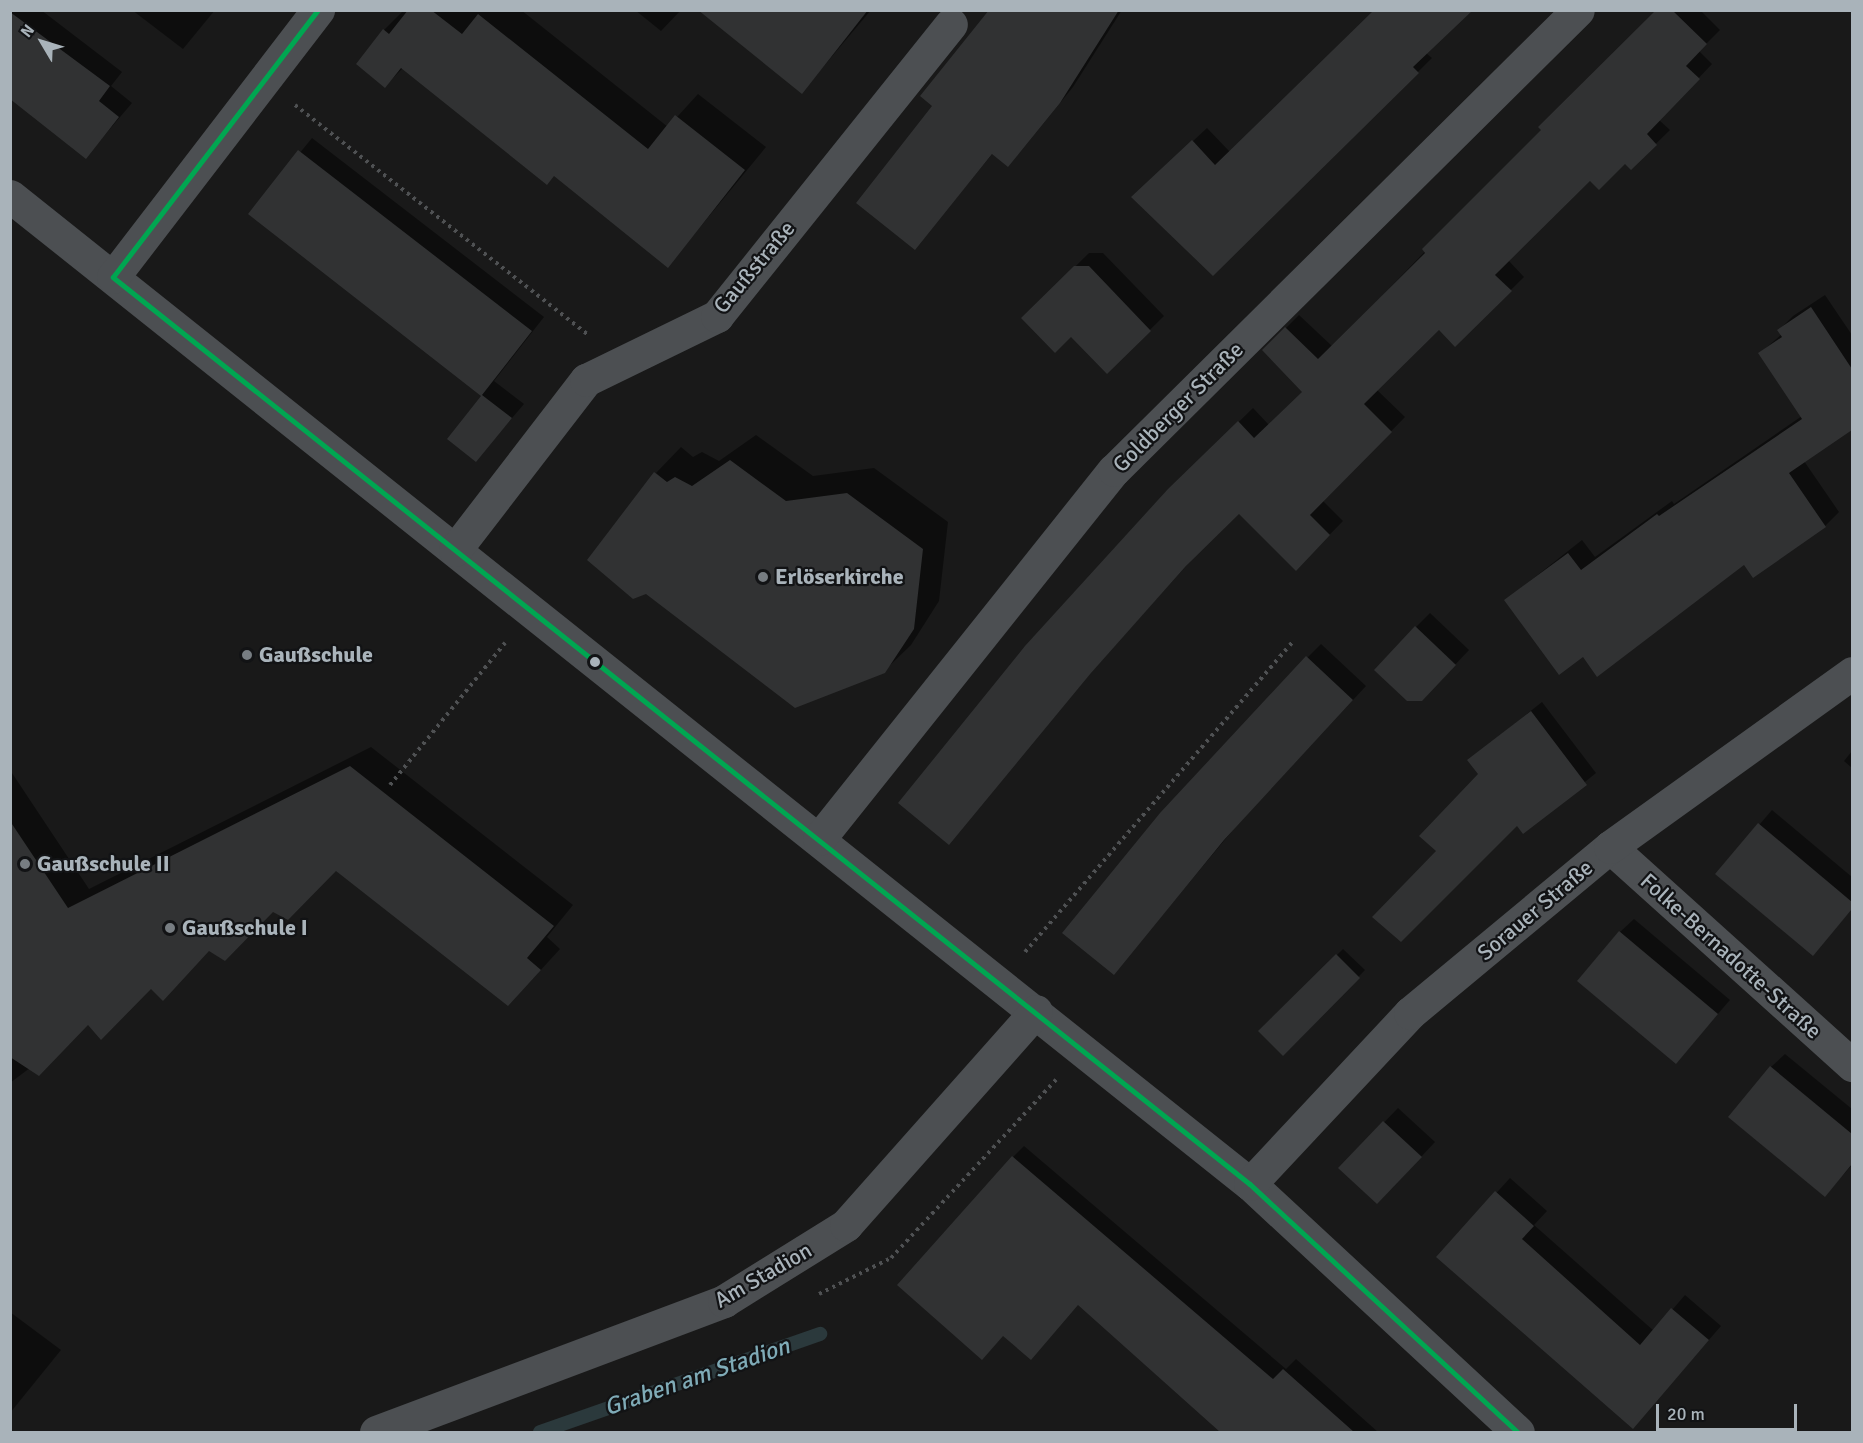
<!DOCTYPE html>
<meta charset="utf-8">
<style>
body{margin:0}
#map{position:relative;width:1863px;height:1443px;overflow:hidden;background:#191919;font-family:Signika,sans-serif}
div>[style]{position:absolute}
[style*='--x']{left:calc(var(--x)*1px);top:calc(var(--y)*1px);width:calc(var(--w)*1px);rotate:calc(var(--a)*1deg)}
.shadow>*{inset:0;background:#0007}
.stream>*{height:14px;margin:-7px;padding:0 7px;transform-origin:7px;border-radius:7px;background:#2b393c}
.building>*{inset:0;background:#313233}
.path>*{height:4px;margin-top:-2px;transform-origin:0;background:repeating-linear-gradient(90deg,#4f5153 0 3px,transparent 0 7.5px)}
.minor>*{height:33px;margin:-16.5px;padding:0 16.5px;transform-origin:16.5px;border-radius:16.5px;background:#4c4f52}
.bus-1>*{height:4.5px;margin:-2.25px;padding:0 2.25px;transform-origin:2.25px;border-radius:2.25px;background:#00a651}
.dots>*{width:16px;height:16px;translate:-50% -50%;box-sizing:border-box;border:3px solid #121315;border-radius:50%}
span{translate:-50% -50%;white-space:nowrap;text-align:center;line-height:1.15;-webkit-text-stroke:4.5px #121315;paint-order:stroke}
.street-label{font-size:22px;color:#a9b3ba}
.poi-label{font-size:22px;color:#a9b3ba;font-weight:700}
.left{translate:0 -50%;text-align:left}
.water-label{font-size:24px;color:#7fabb7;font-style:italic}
.frame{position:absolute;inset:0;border:12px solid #a9b3ba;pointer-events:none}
.north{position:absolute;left:12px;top:12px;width:60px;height:60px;-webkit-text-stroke:4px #121315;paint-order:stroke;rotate:308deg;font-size:16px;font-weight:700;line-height:24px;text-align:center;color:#a9b3ba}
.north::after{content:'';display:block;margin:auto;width:21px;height:27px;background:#a9b3ba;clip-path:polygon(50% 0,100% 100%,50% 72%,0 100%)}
.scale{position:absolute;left:1656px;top:1404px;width:141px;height:27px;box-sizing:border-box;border:3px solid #a9b3ba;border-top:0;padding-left:8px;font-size:18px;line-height:21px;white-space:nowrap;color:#a9b3ba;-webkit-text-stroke:4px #121315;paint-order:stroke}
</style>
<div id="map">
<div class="shadow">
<i style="clip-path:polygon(10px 10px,41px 10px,122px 72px,111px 86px,132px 103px,86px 157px,10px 87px)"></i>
<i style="clip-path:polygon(132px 10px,215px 10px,183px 49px)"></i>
<i style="clip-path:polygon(404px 10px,521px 10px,668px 127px,698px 94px,766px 147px,668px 266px,555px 175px,403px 68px,385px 86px,384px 30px)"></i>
<i style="clip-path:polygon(635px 10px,681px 10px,661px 31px)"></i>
<i style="clip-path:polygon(700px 10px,871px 10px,802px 92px)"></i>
<i style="clip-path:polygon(991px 10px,1122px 10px,1073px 87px,1021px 151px,1008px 165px,993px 153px,915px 248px,934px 105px)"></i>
<i style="clip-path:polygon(1657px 10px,1700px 10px,1720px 30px,1699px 51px,1712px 64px,1659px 120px,1670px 130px,1631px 168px,1625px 162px,1590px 179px,1508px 260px,1524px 277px,1455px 345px,1439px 328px,1377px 390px,1405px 417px,1323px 501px,1343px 521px,1296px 569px,1239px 512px,1197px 554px,1104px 657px,949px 843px,1169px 490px,1253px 408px,1269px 425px,1303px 392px,1264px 350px,1299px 315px,1333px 347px)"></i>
<i style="clip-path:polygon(1426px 53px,1432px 58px,1213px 274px,1147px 184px,1207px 128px,1230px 152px)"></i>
<i style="clip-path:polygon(312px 138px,544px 317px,494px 381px,524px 404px,476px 460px,483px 396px,250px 214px)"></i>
<i style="clip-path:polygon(1089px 253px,1103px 253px,1164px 316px,1107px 372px,1071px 335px,1023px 318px)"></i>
<i style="clip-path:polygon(1825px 295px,1852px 335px,1852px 428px,1804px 461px,1839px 512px,1825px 526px,1745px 563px,1583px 655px,1506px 600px,1582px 540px,1595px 557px,1672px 501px,1674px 504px,1802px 416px,1760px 353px,1782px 334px,1779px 330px,1793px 316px)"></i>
<i style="clip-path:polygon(756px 435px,813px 476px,874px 468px,948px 522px,939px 601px,911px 645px,884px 671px,656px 473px,681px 447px,693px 457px,702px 452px,719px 461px)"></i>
<i style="clip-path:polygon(1430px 613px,1469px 650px,1436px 685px,1416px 627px)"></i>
<i style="clip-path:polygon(1321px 644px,1366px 686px,1238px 824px,1114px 973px,1307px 658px)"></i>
<i style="clip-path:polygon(1542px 702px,1596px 773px,1523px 832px,1517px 823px,1439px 851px,1480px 775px,1469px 760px)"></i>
<i style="clip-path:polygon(371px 747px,573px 905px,547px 937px,560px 949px,528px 984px,336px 869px,88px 1024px,10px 1083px,10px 770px,89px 889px)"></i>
<i style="clip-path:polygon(1852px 751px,1852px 768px,1844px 761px)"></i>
<i style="clip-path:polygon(1772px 810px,1852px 877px,1852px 909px,1813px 954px,1717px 874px)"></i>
<i style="clip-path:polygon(1634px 919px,1730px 1000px,1676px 1062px,1620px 932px)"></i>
<i style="clip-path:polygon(1343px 949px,1365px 970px,1283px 1054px,1260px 1031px)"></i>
<i style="clip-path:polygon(1785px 1054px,1852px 1109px,1852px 1165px,1825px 1195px,1771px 1067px)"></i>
<i style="clip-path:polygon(1398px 1108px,1435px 1142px,1391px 1189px,1340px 1168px)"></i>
<i style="clip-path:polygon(1024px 1146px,1286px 1369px,1296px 1359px,1378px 1432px,1248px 1432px,1235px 1421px,1223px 1432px,1079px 1304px,1013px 1157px)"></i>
<i style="clip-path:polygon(1510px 1178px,1547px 1211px,1534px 1225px,1654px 1331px,1685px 1295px,1721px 1326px,1633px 1427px,1439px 1256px)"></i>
<i style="clip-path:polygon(10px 1312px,61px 1350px,10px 1413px)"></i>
</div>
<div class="stream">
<i style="--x:540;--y:1432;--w:297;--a:-19.3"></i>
</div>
<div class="building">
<i style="clip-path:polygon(408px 10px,431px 10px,462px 34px,478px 14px,648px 149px,675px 115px,745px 170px,668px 268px,554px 176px,547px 185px,401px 68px,385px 88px,356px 64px,383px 29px,389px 34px)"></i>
<i style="clip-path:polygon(698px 10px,868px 10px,802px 94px)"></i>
<i style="clip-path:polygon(989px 10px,1119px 10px,1060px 103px,1008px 167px,992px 154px,915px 250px,856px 203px,932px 106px,920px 96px)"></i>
<i style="clip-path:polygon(1374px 10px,1473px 10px,1413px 67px,1419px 73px,1213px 276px,1131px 197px,1192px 140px,1215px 165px)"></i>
<i style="clip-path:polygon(1656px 10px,1672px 10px,1707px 44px,1686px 66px,1700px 79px,1647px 134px,1657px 145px,1631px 170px,1625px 164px,1599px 190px,1590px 181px,1495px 275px,1512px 291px,1455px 347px,1439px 330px,1364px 404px,1392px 432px,1310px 515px,1330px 535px,1296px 571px,1239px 514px,1186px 566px,1091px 673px,949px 845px,898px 803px,1025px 646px,1168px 489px,1238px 421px,1254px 438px,1302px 392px,1262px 350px,1285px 327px,1318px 359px,1425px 253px,1422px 249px,1541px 130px,1538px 127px)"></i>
<i style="clip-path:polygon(10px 12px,110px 86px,99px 101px,119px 117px,86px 159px,10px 99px)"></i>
<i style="clip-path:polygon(298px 150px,532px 331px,482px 395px,512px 418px,476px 462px,447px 439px,481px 396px,248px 214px)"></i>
<i style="clip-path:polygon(1074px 266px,1089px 266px,1151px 331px,1107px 374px,1071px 337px,1055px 353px,1021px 318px)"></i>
<i style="clip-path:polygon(1811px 307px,1852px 369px,1852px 430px,1789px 473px,1826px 527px,1753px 578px,1744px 565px,1597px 677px,1583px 657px,1559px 675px,1504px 600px,1568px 553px,1581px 570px,1657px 514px,1659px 516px,1802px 419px,1758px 353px,1782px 337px,1777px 330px)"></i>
<i style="clip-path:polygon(730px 460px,786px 501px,847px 493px,923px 549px,914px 629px,885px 673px,795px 708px,646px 594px,633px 599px,587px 560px,654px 472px,667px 482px,675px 477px,692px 486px)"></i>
<i style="clip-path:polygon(1415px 626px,1456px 665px,1422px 701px,1407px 701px,1374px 670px)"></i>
<i style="clip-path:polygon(1306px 656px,1353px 700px,1224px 840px,1114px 975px,1062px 933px,1160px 813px)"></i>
<i style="clip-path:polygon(1531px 711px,1587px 785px,1523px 834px,1517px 826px,1401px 942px,1372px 917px,1436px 851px,1419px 836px,1478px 774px,1467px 760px)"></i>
<i style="clip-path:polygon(350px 766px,554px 926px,527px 958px,541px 970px,508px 1006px,336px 871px,288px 920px,273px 912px,225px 961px,209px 951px,163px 1001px,151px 989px,101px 1040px,88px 1025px,39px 1076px,10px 1057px,10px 821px,68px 908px)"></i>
<i style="clip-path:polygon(1758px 823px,1852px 902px,1852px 909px,1813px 956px,1715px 874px)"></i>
<i style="clip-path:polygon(1619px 931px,1718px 1014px,1676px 1064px,1577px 981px)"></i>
<i style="clip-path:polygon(1336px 954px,1360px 978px,1283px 1056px,1258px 1031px)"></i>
<i style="clip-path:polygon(1770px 1066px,1852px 1134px,1852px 1164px,1825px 1197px,1728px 1117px)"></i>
<i style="clip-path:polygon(1383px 1121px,1422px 1157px,1377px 1204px,1338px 1168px)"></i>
<i style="clip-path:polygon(1012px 1156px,1273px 1379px,1283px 1369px,1354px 1432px,1220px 1432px,1078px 1305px,1031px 1360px,1003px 1336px,982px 1360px,897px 1285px)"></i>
<i style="clip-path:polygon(1495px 1191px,1534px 1226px,1522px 1239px,1640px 1345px,1671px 1308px,1709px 1340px,1633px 1429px,1436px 1257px)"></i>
</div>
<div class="path">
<i style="--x:295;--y:105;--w:371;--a:38.1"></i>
<i style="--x:390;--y:785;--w:183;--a:-51"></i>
<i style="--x:1025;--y:952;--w:412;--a:-49.2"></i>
<i style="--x:819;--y:1294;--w:80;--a:-26.6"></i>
<i style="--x:891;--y:1258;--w:243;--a:-47.2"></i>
</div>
<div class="minor">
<i style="--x:10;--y:196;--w:1585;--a:38.55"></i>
<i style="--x:1250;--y:1184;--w:365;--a:42.8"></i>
<i style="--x:113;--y:277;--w:337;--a:-52.5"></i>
<i style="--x:455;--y:550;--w:215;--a:-52.4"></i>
<i style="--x:586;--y:380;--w:146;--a:-26"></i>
<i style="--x:717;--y:316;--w:374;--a:-51.3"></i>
<i style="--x:819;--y:839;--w:472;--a:-51.4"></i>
<i style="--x:1114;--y:470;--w:653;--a:-44.75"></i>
<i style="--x:1610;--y:847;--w:326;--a:42"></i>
<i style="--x:1250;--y:1184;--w:234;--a:-46.9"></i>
<i style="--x:1410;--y:1013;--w:260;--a:-39.7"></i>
<i style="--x:1610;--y:847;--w:298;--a:-35.7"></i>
<i style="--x:376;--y:1432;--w:372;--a:-20.6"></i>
<i style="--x:724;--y:1301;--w:144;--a:-31.9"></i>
<i style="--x:846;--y:1225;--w:286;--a:-48.4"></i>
</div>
<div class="bus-1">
<i style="--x:113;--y:277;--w:1454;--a:38.58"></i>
<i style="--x:1250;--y:1184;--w:365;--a:42.8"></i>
<i style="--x:113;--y:277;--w:337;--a:-52.5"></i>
</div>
<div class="dots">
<i style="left:763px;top:577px;background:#777d82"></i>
<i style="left:247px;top:655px;background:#777d82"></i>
<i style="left:595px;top:662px;background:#a9b3ba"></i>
<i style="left:25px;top:864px;background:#777d82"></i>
<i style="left:170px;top:928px;background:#777d82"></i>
</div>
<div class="street-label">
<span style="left:754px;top:267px;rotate:-50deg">Gaußstraße</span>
<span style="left:1178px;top:407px;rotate:-45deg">Goldberger Straße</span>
<span style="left:1535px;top:910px;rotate:-40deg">Sorauer Straße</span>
<span style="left:1731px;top:956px;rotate:42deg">Folke-Bernadotte-Straße</span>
<span style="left:763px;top:1275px;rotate:-30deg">Am Stadion</span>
</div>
<div class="poi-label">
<span class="left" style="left:775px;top:577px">Erlöserkirche</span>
<span class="left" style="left:259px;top:655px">Gaußschule</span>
<span class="left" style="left:37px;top:864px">Gaußschule II</span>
<span class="left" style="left:182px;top:928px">Gaußschule I</span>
</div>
<div class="water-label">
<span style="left:697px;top:1377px;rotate:-19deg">Graben am Stadion</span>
</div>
<div class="frame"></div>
<div class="north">N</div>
<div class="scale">20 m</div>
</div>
